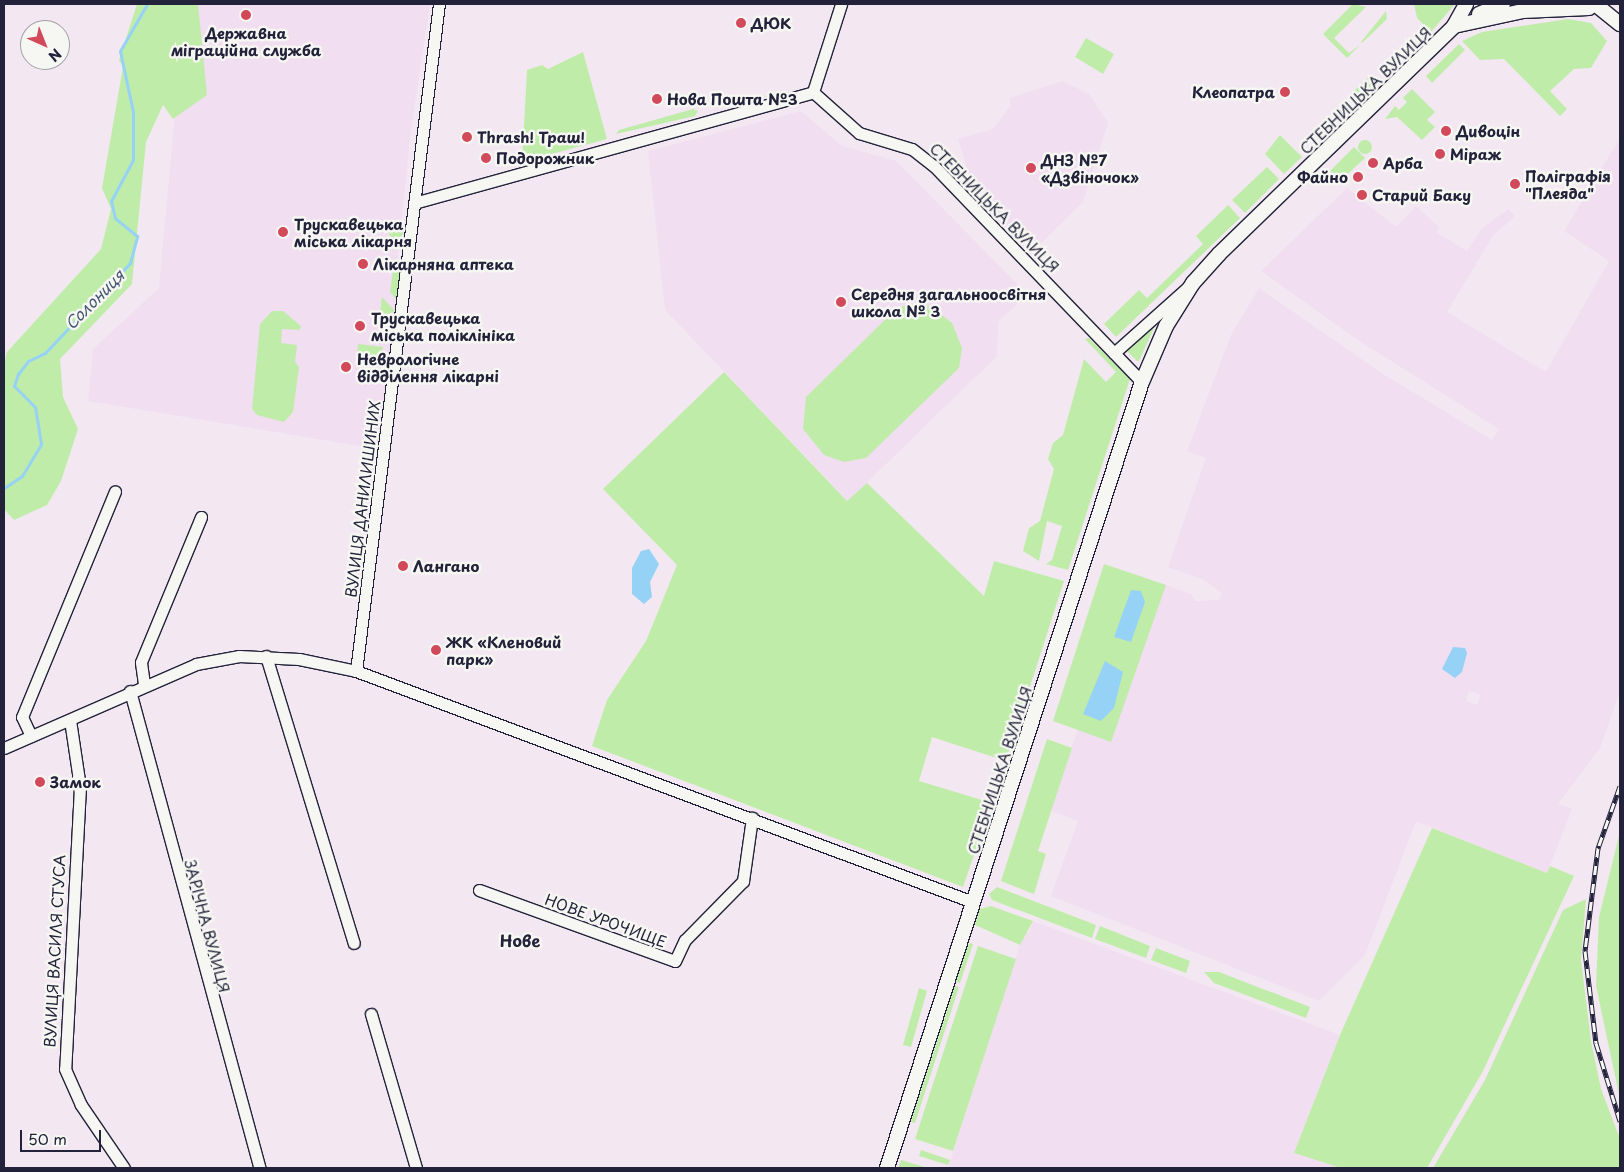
<!DOCTYPE html>
<meta charset="utf-8">
<style>
body{margin:0}
#map{position:relative;width:1624px;height:1172px;overflow:hidden;background:#f3e8f1;font-family:"Playpen Sans",sans-serif}
div>[style]{position:absolute}
[style*='--x']{left:calc(var(--x)*1px);top:calc(var(--y)*1px);width:calc(var(--w)*1px);rotate:calc(var(--a)*1deg)}
.built>*{inset:0;background:#f1def1}
.green>*{inset:0;background:#c0eca9}
.round{border-radius:50%}
.water>*{inset:0;background:#96d2f6}
.stream>*{height:3px;margin:-1.5px;padding:0 1.5px;transform-origin:1.5px;border-radius:1.5px;background:#96d2f6}
.roads{filter:drop-shadow(1px 0 #22223b) drop-shadow(-1px 0 #22223b) drop-shadow(0 1px #22223b) drop-shadow(0 -1px #22223b)}
.minor>*{height:11px;margin:-5.5px;padding:0 5.5px;transform-origin:5.5px;border-radius:5.5px;background:#f6f6f2}
.tertiary>*{height:14px;margin:-7px;padding:0 7px;transform-origin:7px;border-radius:7px;background:#f6f6f2}
.rail>*{height:5px;margin-top:-2.5px;transform-origin:0;background:repeating-linear-gradient(90deg,#f6f6f2 0 9px,#22223b 0 18px);box-sizing:border-box;border-block:1px solid #22223b}
.dots>*{width:14px;height:14px;translate:-50% -50%;box-sizing:border-box;border:2px solid #f6f6f2;border-radius:50%}
span{translate:-50% -50%;white-space:nowrap;text-align:center;line-height:1.15;-webkit-text-stroke:5px #f6f6f2;paint-order:stroke}
.poi-label{font-size:15px;color:#22223b;font-weight:700}
.left{translate:0 -50%;text-align:left}
.right{translate:-100% -50%;text-align:right}
.street-label{font-size:15px;color:#22223b}
.water-label{font-size:16px;color:#455773;font-style:italic}
.neighbourhood-label{font-size:16px;color:#22223b;font-weight:700}
.frame{position:absolute;inset:0;border:5px solid #22223b;pointer-events:none}
.north{position:absolute;left:20px;top:20px;width:50px;height:50px;box-sizing:border-box;background:#f6f6f2;border:1px solid #a1a1a9;border-radius:50%;rotate:136deg;font-size:14px;font-weight:700;line-height:20px;text-align:center;color:#22223b}
.north::after{content:'';display:block;margin:auto;width:18px;height:22px;background:#d1495b;clip-path:polygon(50% 0,100% 100%,50% 72%,0 100%)}
.scale{position:absolute;left:20px;top:1130px;width:81px;height:22px;box-sizing:border-box;border:2px solid #22223b;border-top:0;padding-left:6px;font-size:15px;line-height:18px;white-space:nowrap;color:#22223b;-webkit-text-stroke:4px #f6f6f2;paint-order:stroke}
</style>
<div id="map">
<div class="built">
<i style="clip-path:polygon(185px 4px,430px 4px,411px 130px,397px 264px,401px 265px,378px 449px,88px 401px,93px 349px,159px 288px)"></i>
<i style="clip-path:polygon(1063px 81px,1089px 94px,1108px 123px,1083px 202px,1031px 253px,976px 197px,958px 139px,993px 129px,1011px 105px,1009px 98px)"></i>
<i style="clip-path:polygon(801px 111px,842px 146px,896px 161px,1027px 294px,998px 322px,997px 356px,848px 501px,665px 310px,648px 151px)"></i>
<i style="clip-path:polygon(evenodd,1620px 138px,1620px 691px,1600px 748px,1558px 804px,1572px 809px,1547px 873px,1416px 821px,1365px 955px,1319px 1001px,1051px 896px,1078px 821px,1051px 811px,1129px 572px,1191px 594px,1195px 601px,1219px 600px,1222px 593px,1202px 579px,1168px 567px,1206px 458px,1187px 451px,1231px 335px,1259px 288px,1383px 374px,1492px 440px,1499px 429px,1358px 340px,1261px 271px,1347px 188px,1396px 227px,1416px 206px,1440px 228px,1436px 232px,1467px 251px,1481px 229px,1508px 209px,1515px 216px,1493px 236px,1447px 312px,1546px 372px,1609px 261px,1564px 231px,1620px 138px,1469px 691px,1481px 695px,1477px 705px,1466px 701px,1469px 691px)"></i>
<i style="clip-path:polygon(1033px 921px,1340px 1035px,1294px 1153px,1341px 1168px,948px 1168px,1024px 932px,1029px 933px)"></i>
</div>
<div class="green">
<i style="clip-path:polygon(137px 4px,198px 4px,207px 95px,173px 119px,163px 105px,146px 142px,132px 284px,60px 359px,63px 397px,78px 429px,61px 481px,47px 505px,14px 520px,4px 509px,4px 364px,7px 352px,101px 249px,111px 209px,102px 188px,123px 67px,119px 60px)"></i>
<i style="clip-path:polygon(1353px 4px,1366px 7px,1334px 38px,1349px 53px,1360px 45px,1347px 58px,1323px 34px)"></i>
<i style="clip-path:polygon(1414px 4px,1455px 4px,1431px 32px,1417px 18px)"></i>
<i style="clip-path:polygon(1386px 11px,1387px 19px,1362px 43px,1361px 42px)"></i>
<i style="clip-path:polygon(1568px 19px,1591px 23px,1607px 41px,1591px 68px,1574px 69px,1550px 91px,1567px 109px,1560px 116px,1504px 59px,1480px 60px,1462px 41px,1482px 32px)"></i>
<i style="clip-path:polygon(1086px 38px,1114px 54px,1103px 74px,1075px 57px)"></i>
<i style="clip-path:polygon(1459px 44px,1465px 50px,1432px 83px,1426px 76px)"></i>
<i style="clip-path:polygon(583px 52px,607px 139px,522px 162px,527px 70px,542px 65px,548px 69px)"></i>
<i style="clip-path:polygon(1370px 76px,1378px 84px,1360px 101px,1352px 93px)"></i>
<i style="clip-path:polygon(1412px 89px,1435px 112px,1427px 120px,1435px 127px,1422px 140px,1397px 117px,1385px 119px,1395px 106px,1399px 110px,1407px 102px,1403px 98px)"></i>
<i style="clip-path:polygon(693px 109px,698px 111px,695px 116px,616px 134px,619px 130px)"></i>
<i style="clip-path:polygon(1280px 135px,1302px 157px,1284px 174px,1265px 154px)"></i>
<i class="round" style="left:1358px;top:140px;width:14px;height:14px"></i>
<i style="clip-path:polygon(1354px 147px,1365px 158px,1340px 181px,1330px 171px)"></i>
<i style="clip-path:polygon(1267px 167px,1279px 179px,1245px 213px,1232px 200px)"></i>
<i style="clip-path:polygon(1228px 205px,1240px 218px,1116px 337px,1104px 324px,1139px 290px,1147px 298px,1203px 244px,1196px 236px)"></i>
<i class="round" style="left:389px;top:225px;width:14px;height:14px"></i>
<i style="clip-path:polygon(394px 264px,401px 265px,397px 300px,390px 292px)"></i>
<i style="clip-path:polygon(382px 297px,395px 311px,387px 315px,385px 329px,378px 329px)"></i>
<i style="clip-path:polygon(909px 304px,930px 306px,952px 323px,962px 348px,959px 368px,866px 458px,844px 462px,824px 455px,803px 429px,806px 397px,896px 309px)"></i>
<i style="clip-path:polygon(272px 311px,283px 311px,301px 326px,300px 330px,282px 329px,281px 343px,297px 345px,295px 362px,299px 367px,293px 412px,284px 422px,257px 415px,252px 409px,260px 324px)"></i>
<i style="clip-path:polygon(1158px 319px,1139px 361px,1137px 361px,1125px 349px)"></i>
<i style="clip-path:polygon(1089px 338px,1130px 379px,1068px 570px,1046px 564px,1052px 560px,1062px 526px,1047px 521px,1039px 561px,1023px 551px,1029px 528px,1040px 521px,1054px 469px,1048px 459px,1053px 443px,1063px 435px,1084px 359px,1106px 382px,1116px 372px,1085px 339px)"></i>
<i style="clip-path:polygon(358px 344px,383px 347px,382px 352px,375px 357px,357px 355px)"></i>
<i style="clip-path:polygon(724px 372px,847px 501px,867px 483px,984px 596px,994px 561px,1064px 581px,1006px 761px,932px 737px,919px 781px,992px 803px,963px 887px,592px 746px,607px 700px,646px 641px,677px 565px,603px 489px)"></i>
<i style="clip-path:polygon(1104px 564px,1166px 585px,1111px 742px,1053px 721px)"></i>
<i style="clip-path:polygon(1047px 739px,1072px 748px,1038px 851px,1046px 854px,1034px 894px,1001px 881px)"></i>
<i style="clip-path:polygon(1432px 828px,1547px 873px,1550px 866px,1574px 876px,1483px 1071px,1427px 1168px,1341px 1168px,1294px 1153px,1340px 1035px)"></i>
<i style="clip-path:polygon(1620px 832px,1620px 1099px,1596px 986px,1599px 917px)"></i>
<i style="clip-path:polygon(997px 887px,1096px 925px,1092px 938px,992px 900px,989px 894px)"></i>
<i style="clip-path:polygon(1586px 899px,1581px 960px,1591px 1041px,1601px 1089px,1620px 1139px,1620px 1168px,1433px 1168px,1485px 1080px,1563px 910px)"></i>
<i style="clip-path:polygon(991px 906px,1033px 921px,1020px 945px,975px 925px,980px 909px)"></i>
<i style="clip-path:polygon(1100px 926px,1150px 946px,1146px 958px,1095px 939px)"></i>
<i style="clip-path:polygon(969px 943px,973px 944px,960px 983px,956px 982px)"></i>
<i style="clip-path:polygon(978px 946px,1016px 959px,953px 1151px,915px 1139px)"></i>
<i style="clip-path:polygon(1156px 948px,1190px 961px,1186px 973px,1151px 960px)"></i>
<i style="clip-path:polygon(1204px 972px,1219px 972px,1310px 1007px,1306px 1018px,1214px 983px)"></i>
<i style="clip-path:polygon(955px 986px,959px 987px,915px 1123px,911px 1122px)"></i>
<i style="clip-path:polygon(919px 988px,927px 991px,911px 1047px,903px 1045px)"></i>
<i style="clip-path:polygon(921px 1150px,950px 1160px,948px 1165px,919px 1156px)"></i>
<i style="clip-path:polygon(901px 1160px,928px 1168px,898px 1168px)"></i>
</div>
<div class="water">
<i style="clip-path:polygon(649px 549px,659px 564px,650px 582px,652px 597px,644px 604px,632px 594px,632px 568px,641px 551px)"></i>
<i style="clip-path:polygon(1131px 590px,1141px 591px,1145px 602px,1131px 642px,1114px 637px)"></i>
<i style="clip-path:polygon(1453px 647px,1465px 648px,1467px 653px,1462px 672px,1455px 678px,1442px 669px)"></i>
<i style="clip-path:polygon(1105px 661px,1123px 672px,1114px 708px,1101px 721px,1083px 714px)"></i>
</div>
<div class="stream">
<i style="--x:4;--y:488;--w:22;--a:-34"></i>
<i style="--x:22;--y:476;--w:37;--a:-59"></i>
<i style="--x:41;--y:444;--w:37;--a:-99"></i>
<i style="--x:35;--y:407;--w:30;--a:-135"></i>
<i style="--x:14;--y:386;--w:13;--a:-72"></i>
<i style="--x:18;--y:374;--w:16;--a:-52"></i>
<i style="--x:28;--y:361;--w:19;--a:-25"></i>
<i style="--x:45;--y:353;--w:124;--a:-46.6"></i>
<i style="--x:130;--y:263;--w:28;--a:-75"></i>
<i style="--x:137;--y:236;--w:28;--a:-141"></i>
<i style="--x:115;--y:218;--w:17;--a:-103"></i>
<i style="--x:111;--y:201;--w:47;--a:-61.8"></i>
<i style="--x:133;--y:160;--w:48;--a:-90"></i>
<i style="--x:133;--y:112;--w:62;--a:-102"></i>
<i style="--x:120;--y:51;--w:54;--a:-60.1"></i>
</div>
<div class="roads">
<div class="minor">
<i style="--x:813;--y:92;--w:62;--a:41.7"></i>
<i style="--x:859;--y:133;--w:55;--a:16.8"></i>
<i style="--x:912;--y:149;--w:28;--a:38"></i>
<i style="--x:934;--y:166;--w:300;--a:46.1"></i>
<i style="--x:414;--y:203;--w:414;--a:-15.5"></i>
<i style="--x:813;--y:92;--w:92;--a:-72.3"></i>
<i style="--x:1114;--y:353;--w:99;--a:-41.7"></i>
<i style="--x:266;--y:656;--w:300;--a:73"></i>
<i style="--x:356;--y:671;--w:672;--a:-82.91"></i>
<i style="--x:144;--y:684;--w:22;--a:-98"></i>
<i style="--x:141;--y:662;--w:157;--a:-67.5"></i>
<i style="--x:130;--y:691;--w:494;--a:74.8"></i>
<i style="--x:70;--y:720;--w:68;--a:81.5"></i>
<i style="--x:80;--y:787;--w:282;--a:93"></i>
<i style="--x:65;--y:1069;--w:39;--a:66"></i>
<i style="--x:81;--y:1105;--w:76;--a:55.7"></i>
<i style="--x:31;--y:736;--w:21;--a:-115"></i>
<i style="--x:22;--y:717;--w:244;--a:-67.6"></i>
<i style="--x:4;--y:748;--w:210;--a:-23.6"></i>
<i style="--x:196;--y:664;--w:44;--a:-10.5"></i>
<i style="--x:239;--y:656;--w:60;--a:2.9"></i>
<i style="--x:299;--y:659;--w:58;--a:11.9"></i>
<i style="--x:356;--y:671;--w:659;--a:20.53"></i>
<i style="--x:479;--y:890;--w:208;--a:19.9"></i>
<i style="--x:675;--y:961;--w:23;--a:-65"></i>
<i style="--x:685;--y:940;--w:83;--a:-45.5"></i>
<i style="--x:743;--y:881;--w:64;--a:-81.9"></i>
<i style="--x:371;--y:1014;--w:160;--a:73.7"></i>
</div>
<div class="tertiary">
<i style="--x:1595;--y:4;--w:32;--a:39"></i>
<i style="--x:1479;--y:14;--w:26;--a:-23"></i>
<i style="--x:1454;--y:26;--w:71;--a:-12.3"></i>
<i style="--x:1523;--y:11;--w:66;--a:-2.6"></i>
<i style="--x:887;--y:1168;--w:826;--a:-72.03"></i>
<i style="--x:1142;--y:382;--w:61;--a:-66.8"></i>
<i style="--x:1166;--y:326;--w:51;--a:-57.9"></i>
<i style="--x:1193;--y:283;--w:39;--a:-48"></i>
<i style="--x:1219;--y:254;--w:327;--a:-44.1"></i>
<i style="--x:1454;--y:26;--w:25;--a:-61"></i>
</div>
</div>
<div class="rail">
<i style="--x:1620;--y:786;--w:66;--a:109.5"></i>
<i style="--x:1598;--y:848;--w:104;--a:97.2"></i>
<i style="--x:1585;--y:951;--w:93;--a:83.2"></i>
<i style="--x:1596;--y:1043;--w:82;--a:72.9"></i>
</div>
<div class="dots">
<i style="left:246px;top:15px;background:#d1495b"></i>
<i style="left:741px;top:23px;background:#d1495b"></i>
<i style="left:1285px;top:92px;background:#d1495b"></i>
<i style="left:657px;top:99px;background:#d1495b"></i>
<i style="left:1446px;top:131px;background:#d1495b"></i>
<i style="left:467px;top:137px;background:#d1495b"></i>
<i style="left:1440px;top:154px;background:#d1495b"></i>
<i style="left:486px;top:158px;background:#d1495b"></i>
<i style="left:1373px;top:163px;background:#d1495b"></i>
<i style="left:1031px;top:168px;background:#d1495b"></i>
<i style="left:1358px;top:177px;background:#d1495b"></i>
<i style="left:1515px;top:184px;background:#d1495b"></i>
<i style="left:1362px;top:195px;background:#d1495b"></i>
<i style="left:283px;top:232px;background:#d1495b"></i>
<i style="left:363px;top:264px;background:#d1495b"></i>
<i style="left:841px;top:302px;background:#d1495b"></i>
<i style="left:360px;top:326px;background:#d1495b"></i>
<i style="left:346px;top:367px;background:#d1495b"></i>
<i style="left:403px;top:566px;background:#d1495b"></i>
<i style="left:436px;top:650px;background:#d1495b"></i>
<i style="left:40px;top:782px;background:#d1495b"></i>
</div>
<div class="poi-label">
<span class="left" style="left:751px;top:23px">ДЮК</span>
<span style="left:246px;top:41px">Державна<br>міграційна служба</span>
<span class="right" style="left:1275px;top:92px">Клеопатра</span>
<span class="left" style="left:667px;top:99px">Нова Пошта №3</span>
<span class="left" style="left:1456px;top:131px">Дивоцін</span>
<span class="left" style="left:477px;top:137px">Thrash! Траш!</span>
<span class="left" style="left:1450px;top:154px">Міраж</span>
<span class="left" style="left:496px;top:158px">Подорожник</span>
<span class="left" style="left:1041px;top:168px">ДНЗ №7<br>«Дзвіночок»</span>
<span class="left" style="left:1383px;top:163px">Арба</span>
<span class="left" style="left:1525px;top:184px">Поліграфія<br>"Плеяда"</span>
<span class="right" style="left:1348px;top:177px">Файно</span>
<span class="left" style="left:1372px;top:195px">Старий Баку</span>
<span class="left" style="left:294px;top:232px">Трускавецька<br>міська лікарня</span>
<span class="left" style="left:373px;top:264px">Лікарняна аптека</span>
<span class="left" style="left:851px;top:302px">Середня загальноосвітня<br>школа № 3</span>
<span class="left" style="left:371px;top:326px">Трускавецька<br>міська поліклініка</span>
<span class="left" style="left:357px;top:367px">Неврологічне<br>відділення лікарні</span>
<span class="left" style="left:413px;top:566px">Лангано</span>
<span class="left" style="left:446px;top:650px">ЖК «Кленовий<br>парк»</span>
<span class="left" style="left:50px;top:782px">Замок</span>
</div>
<div class="street-label">
<span style="left:1365px;top:90px;rotate:-44deg">СТЕБНИЦЬКА ВУЛИЦЯ</span>
<span style="left:995px;top:207px;rotate:45deg">СТЕБНИЦЬКА ВУЛИЦЯ</span>
<span style="left:362px;top:499px;rotate:-83deg">ВУЛИЦЯ ДАНИЛИШИНИХ</span>
<span style="left:999px;top:770px;rotate:-72deg">СТЕБНИЦЬКА ВУЛИЦЯ</span>
<span style="left:606px;top:920px;rotate:20deg">НОВЕ УРОЧИЩЕ</span>
<span style="left:208px;top:926px;rotate:75deg">ЗАРІЧНА ВУЛИЦЯ</span>
<span style="left:54px;top:951px;rotate:-87deg">ВУЛИЦЯ ВАСИЛЯ СТУСА</span>
</div>
<div class="water-label">
<span style="left:94px;top:299px;rotate:-45deg">Солониця</span>
</div>
<div class="neighbourhood-label">
<span style="left:520px;top:940px">Нове</span>
</div>
<div class="frame"></div>
<div class="north">N</div>
<div class="scale">50 m</div>
</div>
